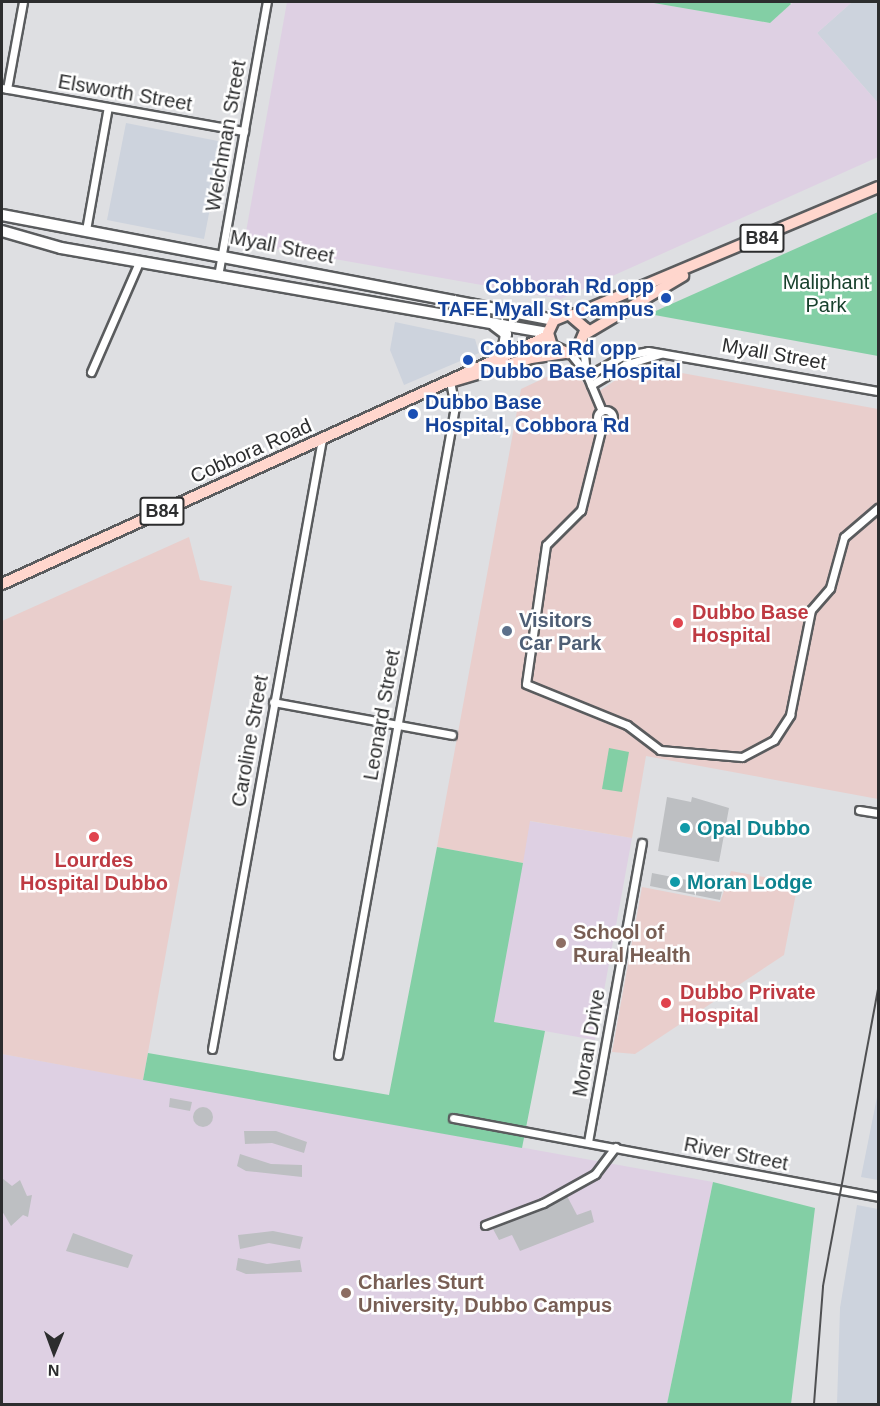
<!DOCTYPE html>
<style>
body{margin:0}
#map{position:relative;width:880px;height:1406px;overflow:hidden;background:#dedfe2;font-family:Arial,sans-serif}
div>[style]{position:absolute}
[style*='--x']{left:calc(var(--x)*1px);top:calc(var(--y)*1px);width:calc(var(--w)*1px);rotate:calc(var(--a)*1deg)}
.built>*{inset:0;background:#cdd3dd}
.education>*{inset:0;background:#ded0e3}
.medical>*{inset:0;background:#e9cecc}
.green>*{inset:0;background:#83cfa5}
.building>*{inset:0;background:#bdbfc2}
.round{border-radius:50%}
.roads{filter:drop-shadow(2px 0 #5a5c5e) drop-shadow(-2px 0 #5a5c5e) drop-shadow(0 2px #5a5c5e) drop-shadow(0 -2px #5a5c5e)}
.street>*{height:7px;margin:-3.5px;padding:0 3.5px;transform-origin:3.5px;border-radius:3.5px;background:#fff}
.street>.ring{margin:-3.5px;padding:0;box-sizing:content-box;background:none;border:7px solid #fff;border-radius:50%}
.secondary>*{height:10px;margin:-5px;padding:0 5px;transform-origin:5px;border-radius:5px;background:#fff}
.primary>*{height:10px;margin:-5px;padding:0 5px;transform-origin:5px;border-radius:5px;background:#ffd6cd}
.rail>*{height:2px;margin:-1px;padding:0 1px;transform-origin:1px;border-radius:1px;background:#4f5052}
.dots>*{width:16px;height:16px;translate:-50% -50%;box-sizing:border-box;border:3px solid #fff;border-radius:50%}
span{translate:-50% -50%;white-space:nowrap;text-align:center;line-height:1.15;-webkit-text-stroke:5px #fff;paint-order:stroke}
.shield-label span{padding:2px 4px;background:#fff;border:2px solid;border-radius:4px;-webkit-text-stroke-width:0}
.shield-label{font-size:18px;color:#2c2d2e;font-weight:700}
.street-label{font-size:20px;color:#2c2d2e}
.park-label{font-size:20px;color:#18412d}
.transit-label{font-size:20px;color:#164399;font-weight:700}
.right{translate:-100% -50%;text-align:right}
.left{translate:0 -50%;text-align:left}
.health-label{font-size:20px;color:#be3a42;font-weight:700}
.service-label{font-size:20px;color:#4e5e75;font-weight:700}
.culture-label{font-size:20px;color:#0d838f;font-weight:700}
.education-label{font-size:20px;color:#785e54;font-weight:700}
.frame{position:absolute;inset:0;border:3px solid #2c2d2e;pointer-events:none}
.north{position:absolute;left:24px;top:1322px;width:60px;height:60px;-webkit-text-stroke:4px #fff;paint-order:stroke;rotate:181deg;font-size:16px;font-weight:700;line-height:24px;text-align:center;color:#2c2d2e}
.north::after{content:'';display:block;margin:auto;width:21px;height:27px;background:#2c2d2e;clip-path:polygon(50% 0,100% 100%,50% 72%,0 100%)}
</style>
<div id="map">
<div class="built">
<i style="clip-path:polygon(852px 2px,878px 2px,878px 103px,817px 33px)"></i>
<i style="clip-path:polygon(126px 123px,223px 142px,204px 239px,107px 220px)"></i>
<i style="clip-path:polygon(395px 322px,475px 339px,479px 353px,404px 385px,390px 350px)"></i>
<i style="clip-path:polygon(878px 1092px,878px 1180px,861px 1177px)"></i>
<i style="clip-path:polygon(857px 1205px,878px 1209px,878px 1404px,837px 1404px,840px 1308px)"></i>
</div>
<div class="education">
<i style="clip-path:polygon(287px 2px,648px 2px,769px 23px,794px 2px,852px 2px,817px 33px,878px 103px,878px 157px,561px 299px,244px 243px)"></i>
<i style="clip-path:polygon(529px 821px,632px 838px,595px 1040px,494px 1022px)"></i>
<i style="clip-path:polygon(2px 1054px,713px 1182px,667px 1404px,2px 1404px)"></i>
</div>
<div class="medical">
<i style="clip-path:polygon(572px 365px,592px 396px,638px 365px,878px 409px,878px 799px,646px 756px,632px 838px,530px 821px,523px 863px,437px 847px,521px 389px)"></i>
<i style="clip-path:polygon(189px 537px,200px 580px,232px 586px,143px 1080px,2px 1054px,2px 621px)"></i>
<i style="clip-path:polygon(731px 871px,798px 883px,784px 955px,635px 1054px,612px 1052px,642px 887px,720px 902px)"></i>
</div>
<div class="green">
<i style="clip-path:polygon(648px 2px,789px 2px,791px 4px,770px 23px)"></i>
<i style="clip-path:polygon(878px 212px,878px 356px,649px 314px)"></i>
<i style="clip-path:polygon(609px 748px,629px 752px,622px 792px,602px 789px)"></i>
<i style="clip-path:polygon(437px 847px,523px 863px,494px 1022px,545px 1031px,522px 1148px,143px 1080px,148px 1053px,389px 1095px)"></i>
<i style="clip-path:polygon(713px 1182px,815px 1208px,791px 1404px,667px 1404px)"></i>
</div>
<div class="building">
<i style="clip-path:polygon(667px 797px,691px 802px,692px 797px,729px 808px,719px 862px,658px 851px)"></i>
<i style="clip-path:polygon(652px 873px,723px 887px,720px 900px,650px 886px)"></i>
<i style="clip-path:polygon(170px 1098px,192px 1102px,190px 1111px,169px 1107px)"></i>
<i class="round" style="left:193px;top:1107px;width:20px;height:20px"></i>
<i style="clip-path:polygon(244px 1131px,276px 1131px,307px 1142px,304px 1153px,272px 1143px,245px 1144px)"></i>
<i style="clip-path:polygon(240px 1154px,271px 1164px,302px 1165px,302px 1177px,246px 1171px,237px 1166px)"></i>
<i style="clip-path:polygon(2px 1178px,12px 1186px,20px 1180px,27px 1196px,32px 1195px,28px 1217px,23px 1215px,11px 1226px,2px 1211px)"></i>
<i style="clip-path:polygon(567px 1196px,577px 1215px,591px 1210px,594px 1222px,520px 1251px,512px 1235px,499px 1240px,493px 1229px)"></i>
<i style="clip-path:polygon(273px 1231px,303px 1237px,300px 1249px,269px 1243px,240px 1249px,238px 1235px)"></i>
<i style="clip-path:polygon(73px 1233px,133px 1255px,128px 1268px,66px 1251px)"></i>
<i style="clip-path:polygon(238px 1258px,267px 1264px,300px 1260px,302px 1272px,246px 1274px,236px 1270px)"></i>
</div>
<div class="roads">
<div class="street">
<i style="--x:2;--y:88;--w:246;--a:10.1"></i>
<i style="--x:7;--y:89;--w:88;--a:-79.6"></i>
<i style="--x:86;--y:230;--w:125;--a:-79.9"></i>
<i style="--x:218;--y:276;--w:278;--a:-79.9"></i>
<i style="--x:583;--y:345;--w:28;--a:84"></i>
<i style="--x:586;--y:373;--w:41;--a:67.2"></i>
<i style="--x:570;--y:353;--w:26;--a:51"></i>
<i style="--x:91;--y:372;--w:120;--a:-66.4"></i>
<i style="--x:587;--y:376;--w:41;--a:-29.1"></i>
<i style="--x:623;--y:356;--w:25;--a:-11"></i>
<i style="--x:648;--y:351;--w:233;--a:9.9"></i>
<i style="--x:591;--y:385;--w:39;--a:-31"></i>
<i style="--x:624;--y:365;--w:38;--a:-17"></i>
<i class="ring" style="left:597px;top:410px;width:9px;height:9px"></i>
<i style="--x:602;--y:426;--w:87;--a:104"></i>
<i style="--x:581;--y:510;--w:49;--a:135"></i>
<i style="--x:546;--y:545;--w:140;--a:98.2"></i>
<i style="--x:526;--y:684;--w:109;--a:22.1"></i>
<i style="--x:627;--y:725;--w:41;--a:37.1"></i>
<i style="--x:660;--y:750;--w:82;--a:4.9"></i>
<i style="--x:742;--y:757;--w:36;--a:-28"></i>
<i style="--x:774;--y:740;--w:30;--a:-57"></i>
<i style="--x:790;--y:715;--w:107;--a:-78.7"></i>
<i style="--x:811;--y:610;--w:29;--a:-49"></i>
<i style="--x:830;--y:588;--w:53;--a:-74.6"></i>
<i style="--x:844;--y:537;--w:45;--a:-40.5"></i>
<i style="--x:273;--y:702;--w:182;--a:10.4"></i>
<i style="--x:859;--y:810;--w:19;--a:9"></i>
<i style="--x:212;--y:1049;--w:620;--a:-79.78"></i>
<i style="--x:338;--y:1055;--w:658;--a:-79.77"></i>
<i style="--x:455;--y:407;--w:25;--a:-101"></i>
<i style="--x:453;--y:1118;--w:432;--a:10.5"></i>
<i style="--x:588;--y:1142;--w:304;--a:-79.8"></i>
<i style="--x:485;--y:1225;--w:62;--a:-20.8"></i>
<i style="--x:543;--y:1203;--w:60;--a:-29.1"></i>
<i style="--x:595;--y:1174;--w:34;--a:-53"></i>
</div>
<div class="secondary">
<i style="--x:2;--y:215;--w:562;--a:10.77"></i>
<i style="--x:2;--y:231;--w:61;--a:16.1"></i>
<i style="--x:61;--y:248;--w:494;--a:9.9"></i>
<i style="--x:494;--y:325;--w:15;--a:37"></i>
<i style="--x:506;--y:334;--w:25;--a:99"></i>
</div>
<div class="primary">
<i style="--x:574;--y:315;--w:330;--a:-22.8"></i>
<i style="--x:587;--y:333;--w:112;--a:-30.7"></i>
<i style="--x:450;--y:382;--w:84;--a:-16.5"></i>
<i style="--x:531;--y:358;--w:41;--a:-8.3"></i>
<i style="--x:572;--y:352;--w:5;--a:-22"></i>
<i style="--x:577;--y:350;--w:23;--a:-67"></i>
<i style="--x:586;--y:329;--w:23;--a:-139"></i>
<i style="--x:569;--y:314;--w:16;--a:158"></i>
<i style="--x:554;--y:320;--w:14;--a:115"></i>
<i style="--x:548;--y:333;--w:14;--a:73"></i>
<i style="--x:552;--y:346;--w:17;--a:25"></i>
<i style="--x:2;--y:584;--w:600;--a:-24.43"></i>
</div>
</div>
<div class="rail">
<i style="--x:814;--y:1404;--w:118;--a:-85.6"></i>
<i style="--x:823;--y:1286;--w:301;--a:-79.5"></i>
</div>
<div class="dots">
<i style="left:666px;top:298px;background:#1a4fb4"></i>
<i style="left:468px;top:360px;background:#1a4fb4"></i>
<i style="left:413px;top:414px;background:#1a4fb4"></i>
<i style="left:678px;top:623px;background:#e0444e"></i>
<i style="left:507px;top:631px;background:#5c6f8a"></i>
<i style="left:685px;top:828px;background:#0f9aa8"></i>
<i style="left:94px;top:837px;background:#e0444e"></i>
<i style="left:675px;top:882px;background:#0f9aa8"></i>
<i style="left:561px;top:943px;background:#8d6e63"></i>
<i style="left:666px;top:1003px;background:#e0444e"></i>
<i style="left:346px;top:1293px;background:#8d6e63"></i>
</div>
<div class="shield-label">
<span style="left:762px;top:238px">B84</span>
<span style="left:162px;top:511px">B84</span>
</div>
<div class="street-label">
<span style="left:125px;top:93px;rotate:10deg">Elsworth Street</span>
<span style="left:226px;top:136px;rotate:-80deg">Welchman Street</span>
<span style="left:282px;top:247px;rotate:11deg">Myall Street</span>
<span style="left:774px;top:354px;rotate:10deg">Myall Street</span>
<span style="left:251px;top:451px;rotate:-24deg">Cobbora Road</span>
<span style="left:382px;top:715px;rotate:-80deg">Leonard Street</span>
<span style="left:250px;top:741px;rotate:-80deg">Caroline Street</span>
<span style="left:589px;top:1043px;rotate:-80deg">Moran Drive</span>
<span style="left:736px;top:1154px;rotate:11deg">River Street</span>
</div>
<div class="park-label">
<span style="left:826px;top:294px">Maliphant<br>Park</span>
</div>
<div class="transit-label">
<span class="right" style="left:654px;top:298px">Cobborah Rd opp<br>TAFE Myall St Campus</span>
<span class="left" style="left:480px;top:360px">Cobbora Rd opp<br>Dubbo Base Hospital</span>
<span class="left" style="left:425px;top:414px">Dubbo Base<br>Hospital, Cobbora Rd</span>
</div>
<div class="health-label">
<span class="left" style="left:692px;top:624px">Dubbo Base<br>Hospital</span>
<span style="left:94px;top:872px">Lourdes<br>Hospital Dubbo</span>
<span class="left" style="left:680px;top:1004px">Dubbo Private<br>Hospital</span>
</div>
<div class="service-label">
<span class="left" style="left:519px;top:632px">Visitors<br>Car Park</span>
</div>
<div class="culture-label">
<span class="left" style="left:697px;top:828px">Opal Dubbo</span>
<span class="left" style="left:687px;top:882px">Moran Lodge</span>
</div>
<div class="education-label">
<span class="left" style="left:573px;top:944px">School of<br>Rural Health</span>
<span class="left" style="left:358px;top:1294px">Charles Sturt<br>University, Dubbo Campus</span>
</div>
<div class="frame"></div>
<div class="north">N</div>
</div>
